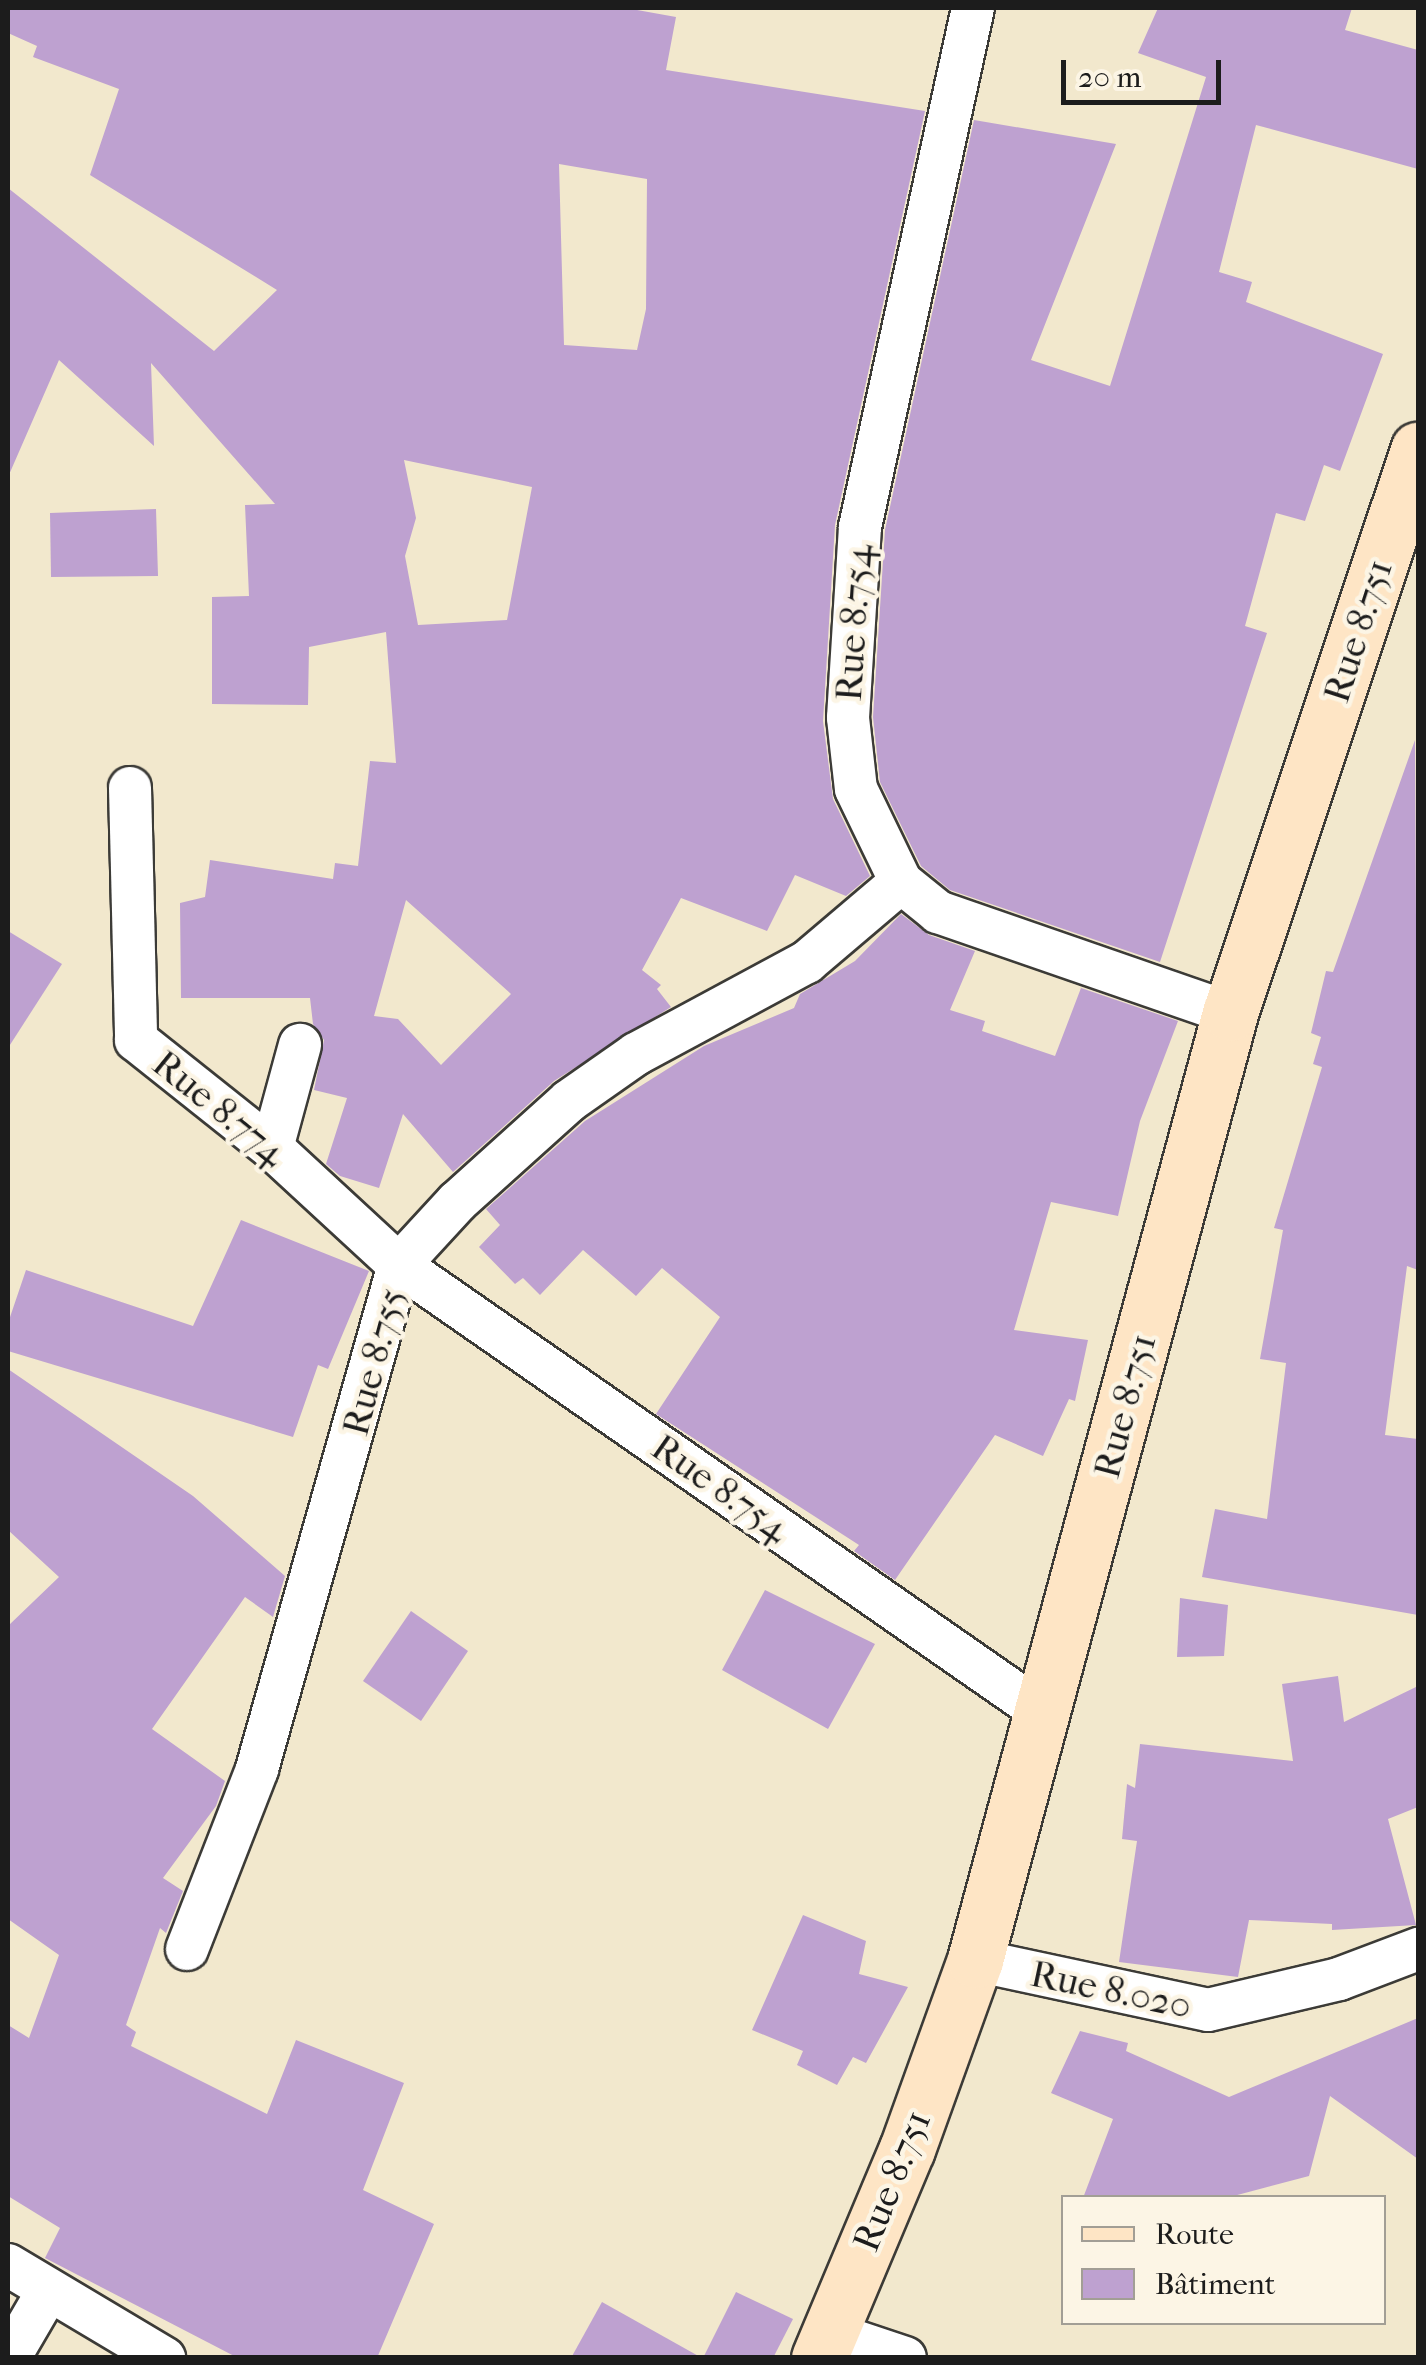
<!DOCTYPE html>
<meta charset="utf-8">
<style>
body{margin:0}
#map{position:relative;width:1426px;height:2365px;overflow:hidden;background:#f2e8cd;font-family:"IM FELL French Canon",serif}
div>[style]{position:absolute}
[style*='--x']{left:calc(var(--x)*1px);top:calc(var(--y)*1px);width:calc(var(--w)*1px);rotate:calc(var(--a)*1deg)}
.building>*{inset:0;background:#bea1d0}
.roads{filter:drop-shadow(2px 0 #3c3b37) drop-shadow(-2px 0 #3c3b37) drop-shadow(0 2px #3c3b37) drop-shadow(0 -2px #3c3b37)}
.street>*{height:42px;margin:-21px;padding:0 21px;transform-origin:21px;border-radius:21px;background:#fff}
.secondary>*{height:55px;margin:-27.5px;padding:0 27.5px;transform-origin:27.5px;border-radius:27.5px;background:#fee5c5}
span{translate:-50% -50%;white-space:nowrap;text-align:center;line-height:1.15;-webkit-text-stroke:9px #fcf5e5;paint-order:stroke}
.street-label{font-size:38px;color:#1c1c1c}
.frame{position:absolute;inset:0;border:10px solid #1c1c1c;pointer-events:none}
.legend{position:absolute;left:1061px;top:2195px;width:325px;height:130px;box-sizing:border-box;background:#fcf5e5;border:2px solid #a29e95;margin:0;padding:12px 18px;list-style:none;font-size:30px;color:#1c1c1c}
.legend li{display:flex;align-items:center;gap:20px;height:50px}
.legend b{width:50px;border:2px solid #a29e95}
.scale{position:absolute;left:1061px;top:60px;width:160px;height:45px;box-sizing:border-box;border:5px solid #1c1c1c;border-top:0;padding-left:12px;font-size:30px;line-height:35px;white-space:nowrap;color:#1c1c1c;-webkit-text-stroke:8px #fcf5e5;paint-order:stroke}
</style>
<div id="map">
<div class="building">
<i style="clip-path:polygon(evenodd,8px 8px,626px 8px,676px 17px,666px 70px,925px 111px,835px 525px,823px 721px,833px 799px,870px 876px,846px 896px,795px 875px,767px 931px,681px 898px,642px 970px,661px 985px,657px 989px,671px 1007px,554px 1081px,453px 1172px,403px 1114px,379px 1188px,340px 1176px,326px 1164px,347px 1098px,314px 1090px,324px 1040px,313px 1024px,310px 998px,181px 998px,180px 903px,205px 897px,210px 860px,333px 879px,335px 863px,358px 866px,370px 761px,396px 763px,386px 632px,309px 647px,308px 705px,212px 704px,212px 597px,249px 596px,245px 505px,275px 504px,151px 363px,154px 446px,59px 360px,8px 477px,8px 188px,214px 351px,277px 290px,90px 175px,119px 89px,33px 57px,37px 46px,8px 33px,8px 8px,559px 164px,647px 179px,646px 309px,637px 350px,564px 345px,559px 164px,8px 8px,404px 460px,532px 487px,507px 620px,418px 625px,405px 556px,416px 518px,404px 460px,8px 8px,406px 900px,511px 994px,441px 1065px,398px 1019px,374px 1016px,406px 900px)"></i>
<i style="clip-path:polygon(1158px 8px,1352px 8px,1345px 30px,1418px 50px,1418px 169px,1256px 125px,1219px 272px,1252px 282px,1246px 302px,1383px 354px,1340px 471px,1324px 465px,1305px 521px,1276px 513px,1245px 626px,1267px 633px,1160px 962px,950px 890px,921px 866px,880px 782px,873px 717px,885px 530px,974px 120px,1116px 144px,1031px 360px,1110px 386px,1206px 77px,1138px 53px)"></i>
<i style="clip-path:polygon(156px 509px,158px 576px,51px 577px,50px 513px)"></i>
<i style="clip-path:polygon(1415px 740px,1418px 1270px,1407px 1266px,1385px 1435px,1418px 1439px,1418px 1615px,1202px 1577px,1215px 1509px,1267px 1519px,1286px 1363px,1260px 1359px,1283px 1230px,1274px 1228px,1322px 1067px,1313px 1064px,1321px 1037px,1311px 1033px,1326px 971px,1333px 972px)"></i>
<i style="clip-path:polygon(901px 914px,929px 935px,975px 951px,950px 1010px,985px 1021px,982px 1031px,1055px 1056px,1081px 988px,1178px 1021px,1140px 1121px,1118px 1216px,1051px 1202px,1014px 1330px,1088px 1340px,1075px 1401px,1069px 1399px,1043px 1456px,995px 1435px,895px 1580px,854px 1551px,859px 1545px,656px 1414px,720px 1317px,662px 1268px,636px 1296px,583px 1250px,540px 1295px,523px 1278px,515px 1284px,479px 1247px,500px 1225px,486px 1209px,585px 1121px,704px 1046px,794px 1008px,800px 994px,855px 961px)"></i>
<i style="clip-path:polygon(8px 931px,62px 964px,8px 1048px)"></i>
<i style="clip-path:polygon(241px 1220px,369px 1271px,328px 1369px,318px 1365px,293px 1437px,8px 1351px,8px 1323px,26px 1270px,193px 1326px)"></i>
<i style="clip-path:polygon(8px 1369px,193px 1496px,285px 1576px,273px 1617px,245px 1597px,152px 1729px,225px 1781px,216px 1806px,163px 1878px,183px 1891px,166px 1933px,160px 1928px,126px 2025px,136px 2032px,131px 2046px,267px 2114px,296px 2040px,404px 2083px,363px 2190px,434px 2224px,377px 2358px,238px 2358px,45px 2258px,60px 2228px,8px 2196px,8px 2025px,29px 2038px,59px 1955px,8px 1919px,8px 1626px,59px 1577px,8px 1530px)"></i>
<i style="clip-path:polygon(765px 1590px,875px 1644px,828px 1729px,722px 1670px)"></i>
<i style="clip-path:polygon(1180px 1598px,1228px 1605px,1224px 1656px,1177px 1657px)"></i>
<i style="clip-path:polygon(411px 1611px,468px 1651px,421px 1721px,363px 1681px)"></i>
<i style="clip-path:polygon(1338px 1676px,1344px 1722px,1418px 1686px,1418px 1807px,1388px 1819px,1416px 1925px,1332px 1930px,1332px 1924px,1249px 1920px,1238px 1977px,1119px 1962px,1137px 1841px,1122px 1839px,1127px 1784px,1135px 1788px,1140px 1744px,1293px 1761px,1282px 1684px)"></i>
<i style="clip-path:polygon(803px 1915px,866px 1941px,859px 1974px,908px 1987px,866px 2063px,853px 2057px,837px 2085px,797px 2065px,803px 2051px,752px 2030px)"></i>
<i style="clip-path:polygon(1418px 2018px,1418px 2159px,1330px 2096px,1309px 2176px,1226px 2198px,1083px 2198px,1113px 2119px,1051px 2093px,1080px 2031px,1128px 2043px,1126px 2051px,1229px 2097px)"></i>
<i style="clip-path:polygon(736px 2292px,793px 2319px,773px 2358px,703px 2358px)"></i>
<i style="clip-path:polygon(602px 2302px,702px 2358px,571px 2358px)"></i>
</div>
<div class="roads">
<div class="street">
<i style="--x:973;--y:8;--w:531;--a:102.28"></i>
<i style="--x:860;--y:527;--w:191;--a:93.6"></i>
<i style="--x:848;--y:718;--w:71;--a:83.6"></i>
<i style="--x:856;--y:789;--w:103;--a:64.2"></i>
<i style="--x:901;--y:882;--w:48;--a:39"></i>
<i style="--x:938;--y:912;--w:309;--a:19.1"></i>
<i style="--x:130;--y:788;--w:252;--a:88.6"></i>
<i style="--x:136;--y:1040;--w:174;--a:38.5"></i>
<i style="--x:272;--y:1148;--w:173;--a:42.7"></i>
<i style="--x:399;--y:1265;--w:783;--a:34.81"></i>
<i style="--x:272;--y:1148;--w:107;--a:-74.8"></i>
<i style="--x:187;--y:1949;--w:193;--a:-68.7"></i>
<i style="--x:257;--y:1769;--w:524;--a:-74.27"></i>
<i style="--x:399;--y:1265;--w:86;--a:-47.4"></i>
<i style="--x:457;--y:1202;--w:151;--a:-42"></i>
<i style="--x:569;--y:1101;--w:82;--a:-35"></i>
<i style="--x:636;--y:1054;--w:194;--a:-28.3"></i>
<i style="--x:807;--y:962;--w:123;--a:-40.4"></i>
<i style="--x:975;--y:1960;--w:238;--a:12.1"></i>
<i style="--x:1208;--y:2010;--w:135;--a:-13.3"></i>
<i style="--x:1339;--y:1979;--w:85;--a:-20.8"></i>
<i style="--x:8;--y:2265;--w:182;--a:30.8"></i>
<i style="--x:830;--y:2333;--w:79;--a:18.4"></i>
<i style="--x:9;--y:2358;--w:78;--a:-59.8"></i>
</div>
<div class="secondary">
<i style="--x:819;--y:2358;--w:227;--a:-67.2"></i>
<i style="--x:907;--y:2149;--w:201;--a:-70.2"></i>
<i style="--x:975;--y:1960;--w:981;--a:-74.93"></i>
<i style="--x:1230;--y:1013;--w:594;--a:-71.53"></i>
</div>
</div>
<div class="street-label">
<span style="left:854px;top:623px;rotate:-86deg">Rue 8.754</span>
<span style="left:1358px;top:631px;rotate:-72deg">Rue 8.751</span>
<span style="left:219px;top:1108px;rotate:39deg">Rue 8.774</span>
<span style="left:374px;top:1362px;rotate:-75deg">Rue 8.755</span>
<span style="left:1125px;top:1406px;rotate:-75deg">Rue 8.751</span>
<span style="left:720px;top:1488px;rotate:35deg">Rue 8.754</span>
<span style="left:1111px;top:1990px;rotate:12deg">Rue 8.020</span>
<span style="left:892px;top:2181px;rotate:-68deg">Rue 8.751</span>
</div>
<div class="frame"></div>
<ul class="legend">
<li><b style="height:12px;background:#fee5c5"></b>Route</li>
<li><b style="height:28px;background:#bea1d0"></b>Bâtiment</li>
</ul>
<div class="scale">20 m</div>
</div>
